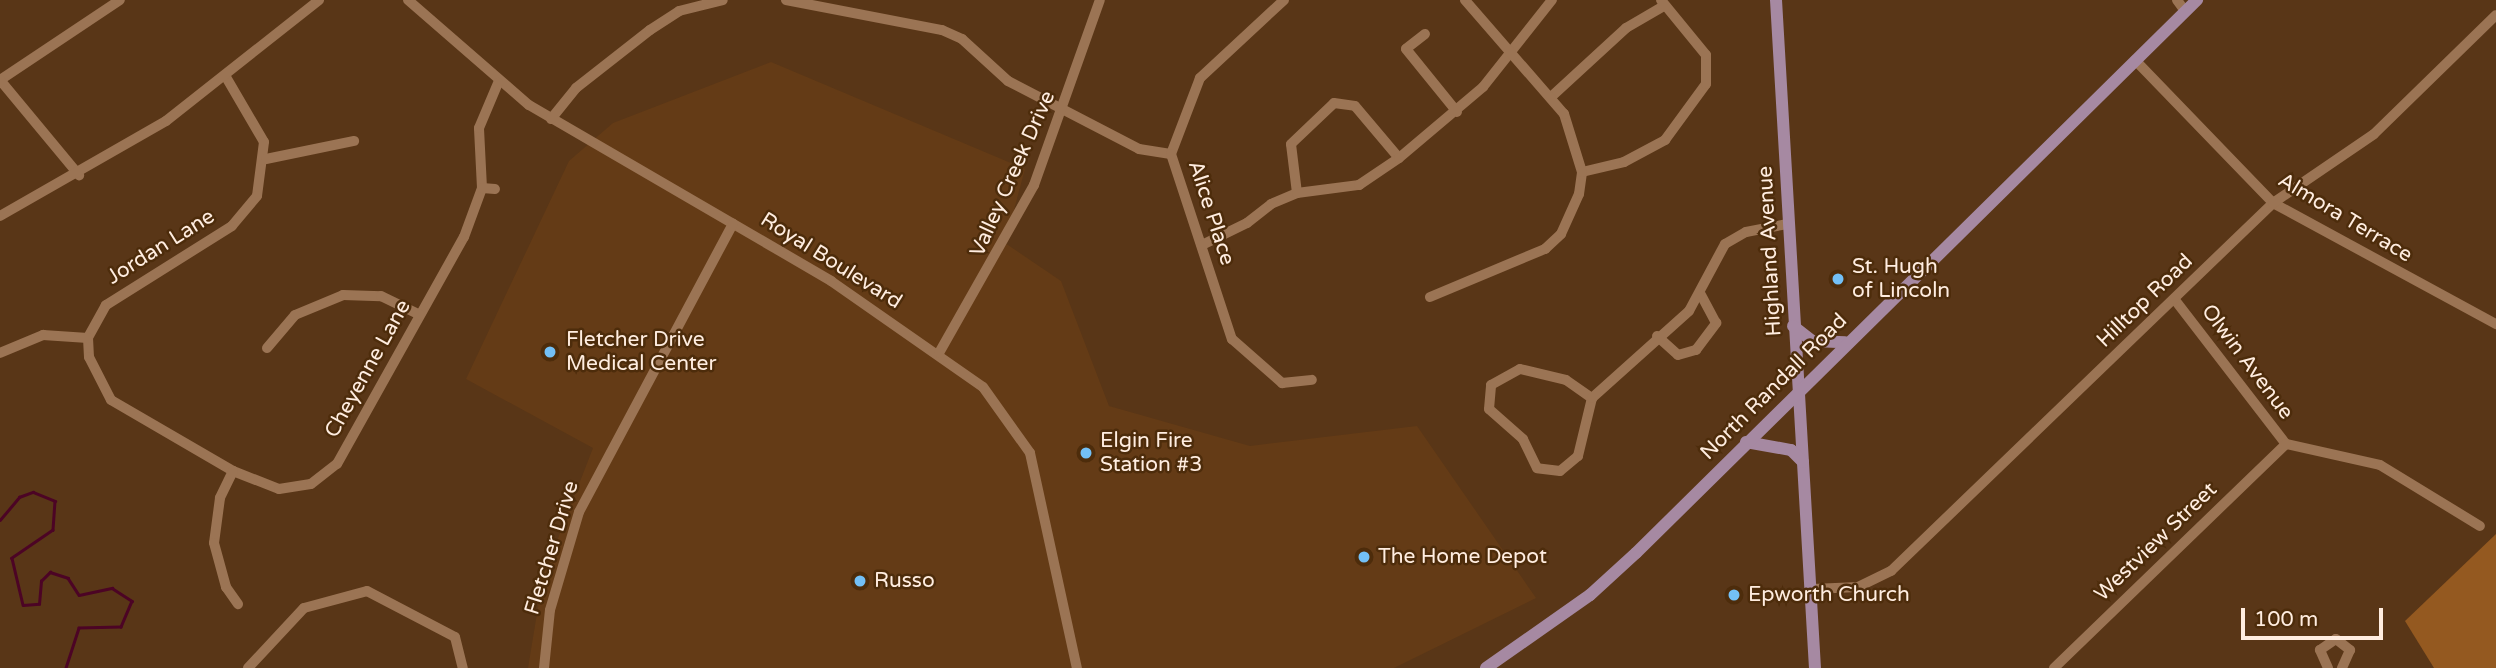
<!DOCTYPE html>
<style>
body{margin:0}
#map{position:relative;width:2496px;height:668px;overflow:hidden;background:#593617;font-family:"Varela Round",sans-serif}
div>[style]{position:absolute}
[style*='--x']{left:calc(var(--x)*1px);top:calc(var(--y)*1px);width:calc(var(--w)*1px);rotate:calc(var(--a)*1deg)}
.built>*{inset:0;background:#643b16}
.forest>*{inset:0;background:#945920}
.stream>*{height:2.5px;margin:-1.25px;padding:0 1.25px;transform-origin:1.25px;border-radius:1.25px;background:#4c0425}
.minor>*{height:10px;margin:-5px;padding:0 5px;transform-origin:5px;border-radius:5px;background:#9b7454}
.major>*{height:12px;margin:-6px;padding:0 6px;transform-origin:6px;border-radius:6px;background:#a689a2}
.dots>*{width:19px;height:19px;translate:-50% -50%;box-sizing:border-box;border:4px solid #4d2c0b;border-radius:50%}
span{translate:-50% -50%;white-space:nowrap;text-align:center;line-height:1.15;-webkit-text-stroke:5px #4d2c0b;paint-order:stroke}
.street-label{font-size:21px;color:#ffede0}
.poi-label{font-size:21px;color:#ffede0}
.left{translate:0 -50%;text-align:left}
.scale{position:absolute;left:2241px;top:608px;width:142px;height:32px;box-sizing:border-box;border:4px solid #ffede0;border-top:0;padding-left:9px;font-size:21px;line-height:24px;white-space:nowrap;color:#ffede0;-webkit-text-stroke:5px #4d2c0b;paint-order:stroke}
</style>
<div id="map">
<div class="built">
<i style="clip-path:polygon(771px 62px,1025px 169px,1005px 243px,1061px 281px,1109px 406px,1250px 446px,1417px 426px,1536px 598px,1394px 668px,528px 668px,543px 577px,593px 448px,466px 379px,569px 161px,613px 123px)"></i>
</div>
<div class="forest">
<i style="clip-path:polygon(2496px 534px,2496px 668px,2434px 668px,2405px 621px)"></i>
</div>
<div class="stream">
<i style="--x:0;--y:520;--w:30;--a:-50"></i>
<i style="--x:19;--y:497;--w:15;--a:-20"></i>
<i style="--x:33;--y:492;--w:24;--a:22"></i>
<i style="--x:55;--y:501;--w:29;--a:94"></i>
<i style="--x:53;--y:530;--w:50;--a:145.7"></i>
<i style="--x:12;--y:558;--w:48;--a:76.8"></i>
<i style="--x:23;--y:605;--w:16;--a:-4"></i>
<i style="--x:39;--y:604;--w:23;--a:-85"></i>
<i style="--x:41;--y:581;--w:13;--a:-45"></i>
<i style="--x:50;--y:572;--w:19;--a:18"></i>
<i style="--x:68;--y:578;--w:20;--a:57"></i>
<i style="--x:79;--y:595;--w:34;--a:-12"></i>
<i style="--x:112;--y:588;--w:24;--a:33"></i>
<i style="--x:132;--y:601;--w:28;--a:113"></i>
<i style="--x:121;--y:627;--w:42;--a:178.6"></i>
<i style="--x:79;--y:628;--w:42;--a:108"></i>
</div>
<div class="minor">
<i style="--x:408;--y:0;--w:160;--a:41"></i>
<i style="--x:529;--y:105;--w:350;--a:30.2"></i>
<i style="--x:831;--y:281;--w:185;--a:34.9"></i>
<i style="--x:983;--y:387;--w:81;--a:54.5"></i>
<i style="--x:1030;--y:453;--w:220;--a:77.7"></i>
<i style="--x:786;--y:0;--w:159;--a:10.9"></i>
<i style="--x:942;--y:30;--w:22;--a:24"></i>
<i style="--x:962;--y:39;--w:62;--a:42.4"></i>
<i style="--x:1008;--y:81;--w:148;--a:27.4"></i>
<i style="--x:1139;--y:149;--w:32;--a:9"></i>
<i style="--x:1284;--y:0;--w:115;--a:137.1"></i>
<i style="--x:1200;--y:78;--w:81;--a:110.9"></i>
<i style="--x:1171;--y:154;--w:195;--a:71.8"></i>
<i style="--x:1232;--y:339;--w:67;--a:41.3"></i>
<i style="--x:1282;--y:383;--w:30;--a:-6"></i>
<i style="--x:2177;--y:0;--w:14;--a:54"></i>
<i style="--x:1425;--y:34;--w:24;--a:142"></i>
<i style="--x:1406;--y:49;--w:81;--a:51"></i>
<i style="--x:2135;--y:60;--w:199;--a:46"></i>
<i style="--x:2273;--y:203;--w:254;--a:28.5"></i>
<i style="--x:226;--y:77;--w:75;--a:59.7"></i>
<i style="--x:264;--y:142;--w:54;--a:97.4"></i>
<i style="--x:257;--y:196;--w:39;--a:130"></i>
<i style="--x:232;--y:226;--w:149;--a:147.9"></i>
<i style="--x:106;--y:305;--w:38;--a:119"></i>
<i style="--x:88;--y:338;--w:19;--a:87"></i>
<i style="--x:89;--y:357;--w:48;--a:62.9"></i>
<i style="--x:111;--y:400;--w:141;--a:30.2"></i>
<i style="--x:233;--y:471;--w:49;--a:21.4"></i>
<i style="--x:279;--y:489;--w:32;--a:-9"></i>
<i style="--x:311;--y:484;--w:33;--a:-38"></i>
<i style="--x:337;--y:464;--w:260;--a:-60.8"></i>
<i style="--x:464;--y:237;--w:52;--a:-69.8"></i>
<i style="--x:482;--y:188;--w:60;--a:-92.9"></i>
<i style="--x:479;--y:128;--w:49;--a:-67.1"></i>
<i style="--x:0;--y:80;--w:144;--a:-33.7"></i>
<i style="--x:0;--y:80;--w:124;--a:50.3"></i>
<i style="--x:1551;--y:97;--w:102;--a:-42.6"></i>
<i style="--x:1626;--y:28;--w:42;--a:-30.3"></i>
<i style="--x:551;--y:119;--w:40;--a:-51"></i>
<i style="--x:576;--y:88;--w:94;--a:-38.1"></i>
<i style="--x:650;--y:30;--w:35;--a:-33"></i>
<i style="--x:679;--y:11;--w:45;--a:-14"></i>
<i style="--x:266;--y:159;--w:90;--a:-11.6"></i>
<i style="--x:1582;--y:172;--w:43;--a:-13.4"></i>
<i style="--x:1624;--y:162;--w:47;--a:-28.2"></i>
<i style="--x:1665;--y:140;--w:69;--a:-53.8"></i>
<i style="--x:1706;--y:84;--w:29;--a:-90"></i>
<i style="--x:1706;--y:55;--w:71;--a:-129.3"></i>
<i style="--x:482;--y:188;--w:13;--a:4"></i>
<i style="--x:1297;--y:193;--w:49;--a:-97"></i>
<i style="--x:1291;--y:144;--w:59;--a:-43.6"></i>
<i style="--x:1334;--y:103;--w:21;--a:8"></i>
<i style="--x:1355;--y:106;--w:68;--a:49.8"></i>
<i style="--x:0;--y:216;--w:191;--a:-29.8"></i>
<i style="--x:166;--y:121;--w:195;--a:-38.3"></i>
<i style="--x:1202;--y:245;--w:50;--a:-26.1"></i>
<i style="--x:1247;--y:223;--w:31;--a:-38"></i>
<i style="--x:1271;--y:204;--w:28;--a:-23"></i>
<i style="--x:1297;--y:193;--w:63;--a:-7.4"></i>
<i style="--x:1359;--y:185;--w:48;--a:-34"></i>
<i style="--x:1399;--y:158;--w:110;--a:-40.2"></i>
<i style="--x:1483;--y:87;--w:111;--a:-51.6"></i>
<i style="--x:1430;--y:297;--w:125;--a:-22.7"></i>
<i style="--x:1545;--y:249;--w:22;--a:-43"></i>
<i style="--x:1561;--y:234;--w:44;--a:-65.8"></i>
<i style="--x:1579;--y:194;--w:22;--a:-82"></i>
<i style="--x:1582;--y:172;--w:61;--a:-107.2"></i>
<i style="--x:1564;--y:114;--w:151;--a:-131"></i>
<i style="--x:2175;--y:300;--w:182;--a:52.4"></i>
<i style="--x:2286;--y:444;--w:96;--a:12.6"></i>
<i style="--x:2380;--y:465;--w:117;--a:31.4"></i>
<i style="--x:1657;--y:336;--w:28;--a:42"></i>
<i style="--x:1678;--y:355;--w:19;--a:-16"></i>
<i style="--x:1696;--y:350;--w:34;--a:-53"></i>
<i style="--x:1716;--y:323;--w:32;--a:-118"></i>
<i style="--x:267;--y:348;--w:43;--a:-49.7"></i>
<i style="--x:295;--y:315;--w:52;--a:-22.6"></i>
<i style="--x:343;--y:295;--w:38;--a:2"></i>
<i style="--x:381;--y:296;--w:43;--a:26"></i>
<i style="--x:0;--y:353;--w:47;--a:-22.7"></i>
<i style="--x:43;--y:335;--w:45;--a:3.8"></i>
<i style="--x:939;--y:353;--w:193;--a:-60.5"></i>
<i style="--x:1034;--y:185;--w:196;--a:-70.4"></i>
<i style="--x:1520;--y:369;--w:47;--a:13.4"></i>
<i style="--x:1566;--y:380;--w:32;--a:35"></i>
<i style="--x:1592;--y:398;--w:60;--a:103.6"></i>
<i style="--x:1578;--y:456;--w:23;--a:140"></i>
<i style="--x:1560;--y:471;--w:23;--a:-173"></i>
<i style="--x:1537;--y:468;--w:32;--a:-116"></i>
<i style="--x:1523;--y:439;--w:45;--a:-138.6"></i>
<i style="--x:1489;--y:409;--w:24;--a:-85"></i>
<i style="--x:1491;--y:385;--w:33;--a:-29"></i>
<i style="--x:1592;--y:398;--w:130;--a:-41.9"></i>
<i style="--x:1689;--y:311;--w:76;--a:-61.8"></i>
<i style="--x:1725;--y:244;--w:24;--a:-30"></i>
<i style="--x:1746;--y:232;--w:42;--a:-11"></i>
<i style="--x:233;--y:471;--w:30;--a:116"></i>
<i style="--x:220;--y:498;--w:45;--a:97.6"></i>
<i style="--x:214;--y:543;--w:46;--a:74.7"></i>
<i style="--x:226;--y:587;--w:21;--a:55"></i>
<i style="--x:1813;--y:589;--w:45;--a:-2.5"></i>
<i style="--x:1858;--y:587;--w:37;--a:-26"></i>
<i style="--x:1891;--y:571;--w:530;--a:-43.93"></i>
<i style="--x:2273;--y:203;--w:122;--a:-34.3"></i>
<i style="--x:2374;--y:134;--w:170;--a:-44.3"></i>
<i style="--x:248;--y:668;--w:82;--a:-47"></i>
<i style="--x:304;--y:608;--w:65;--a:-15.1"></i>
<i style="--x:367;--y:591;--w:99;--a:27.6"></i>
<i style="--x:455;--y:637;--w:32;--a:76"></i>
<i style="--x:544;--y:668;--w:58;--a:-84.1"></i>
<i style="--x:550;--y:610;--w:102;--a:-73.5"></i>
<i style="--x:579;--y:512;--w:327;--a:-61.9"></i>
<i style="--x:2054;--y:668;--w:322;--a:-44"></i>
<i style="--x:2328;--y:668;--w:20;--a:-114"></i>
<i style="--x:2320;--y:650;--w:19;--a:-35"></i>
<i style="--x:2336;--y:639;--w:18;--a:38"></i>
<i style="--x:2350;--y:650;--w:20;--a:114"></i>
</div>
<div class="major">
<i style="--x:1776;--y:0;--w:669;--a:86.66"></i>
<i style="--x:1793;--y:326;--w:24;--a:38"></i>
<i style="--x:1812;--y:341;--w:33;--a:2"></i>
<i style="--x:1746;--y:442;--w:46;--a:10.1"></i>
<i style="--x:1791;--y:450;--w:17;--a:45"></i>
<i style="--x:1486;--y:668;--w:127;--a:-35.1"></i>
<i style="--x:1590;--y:595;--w:62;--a:-42.4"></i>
<i style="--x:1636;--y:553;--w:788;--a:-44.59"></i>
</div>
<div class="dots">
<i style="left:1838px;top:279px;background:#73c0f6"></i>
<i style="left:550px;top:352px;background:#73c0f6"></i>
<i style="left:1086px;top:453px;background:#73c0f6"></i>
<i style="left:1364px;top:557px;background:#73c0f6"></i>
<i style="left:860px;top:581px;background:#73c0f6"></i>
<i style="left:1734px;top:595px;background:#73c0f6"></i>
</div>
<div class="street-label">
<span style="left:1013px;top:174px;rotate:-66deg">Valley Creek Drive</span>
<span style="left:1211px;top:213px;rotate:72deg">Alice Place</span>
<span style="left:2345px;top:218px;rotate:31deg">Almora Terrace</span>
<span style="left:161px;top:247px;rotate:-32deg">Jordan Lane</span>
<span style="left:1770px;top:251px;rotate:-93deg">Highland Avenue</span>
<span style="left:831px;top:261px;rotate:32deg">Royal Boulevard</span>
<span style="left:2145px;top:301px;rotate:-44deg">Hilltop Road</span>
<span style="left:2247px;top:362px;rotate:53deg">Olwin Avenue</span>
<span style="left:368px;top:369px;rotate:-61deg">Cheyenne Lane</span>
<span style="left:1774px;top:387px;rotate:-45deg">North Randall Road</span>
<span style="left:2156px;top:542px;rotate:-44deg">Westview Street</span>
<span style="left:552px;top:548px;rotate:-73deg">Fletcher Drive</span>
</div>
<div class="poi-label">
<span class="left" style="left:1852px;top:279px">St. Hugh<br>of Lincoln</span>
<span class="left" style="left:566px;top:352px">Fletcher Drive<br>Medical Center</span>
<span class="left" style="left:1100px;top:453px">Elgin Fire<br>Station #3</span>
<span class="left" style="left:1378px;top:557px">The Home Depot</span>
<span class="left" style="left:874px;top:581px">Russo</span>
<span class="left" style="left:1748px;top:595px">Epworth Church</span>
</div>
<div class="scale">100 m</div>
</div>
